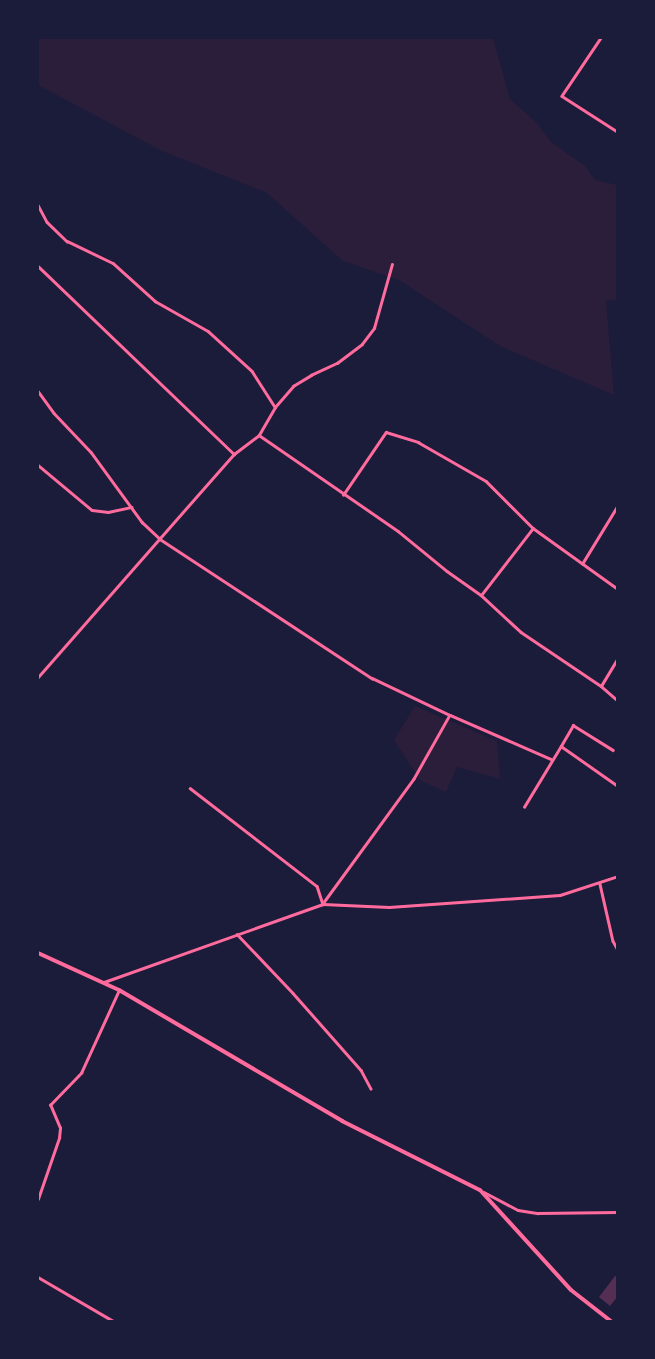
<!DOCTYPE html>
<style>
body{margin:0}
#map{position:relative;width:655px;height:1359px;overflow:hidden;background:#1b1b3a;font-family:Lato,sans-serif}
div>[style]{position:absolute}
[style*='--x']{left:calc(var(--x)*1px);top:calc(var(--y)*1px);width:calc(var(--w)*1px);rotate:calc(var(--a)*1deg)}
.green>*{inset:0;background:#2a1e3b}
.building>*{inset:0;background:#542f53}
.minor>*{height:2.5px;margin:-1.25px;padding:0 1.25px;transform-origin:1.25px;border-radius:1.25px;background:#ff6b9d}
.primary>*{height:4px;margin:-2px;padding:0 2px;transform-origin:2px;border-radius:2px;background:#ff6b9d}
span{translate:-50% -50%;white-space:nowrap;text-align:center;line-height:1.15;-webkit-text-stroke:4px #1b1b3a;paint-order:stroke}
.frame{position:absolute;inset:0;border:39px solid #1b1b3a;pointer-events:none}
</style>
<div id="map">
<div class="green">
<i style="clip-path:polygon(38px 38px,493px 38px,510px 99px,536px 122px,551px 142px,585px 166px,595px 180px,617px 185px,617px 300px,606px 301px,614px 395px,500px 346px,399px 280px,343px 261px,267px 193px,162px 151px,38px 85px)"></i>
<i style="clip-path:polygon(415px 706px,497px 741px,500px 779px,457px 767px,446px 792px,421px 781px,394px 740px)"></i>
</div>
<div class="building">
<i style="clip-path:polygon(615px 1276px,618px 1277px,618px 1296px,610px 1306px,599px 1297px)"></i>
</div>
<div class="minor">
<i style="--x:601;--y:38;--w:70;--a:123.9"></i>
<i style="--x:562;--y:96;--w:67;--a:32.7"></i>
<i style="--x:617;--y:38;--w:1;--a:0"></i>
<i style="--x:38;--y:205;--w:19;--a:62"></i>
<i style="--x:47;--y:222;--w:28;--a:44"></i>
<i style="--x:67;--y:241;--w:51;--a:25.6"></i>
<i style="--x:113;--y:263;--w:57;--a:42.1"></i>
<i style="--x:155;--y:301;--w:61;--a:29.5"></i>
<i style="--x:208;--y:331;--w:59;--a:42.3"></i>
<i style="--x:252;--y:371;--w:43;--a:57.4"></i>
<i style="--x:38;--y:266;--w:272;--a:43.8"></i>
<i style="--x:38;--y:391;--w:27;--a:54"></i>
<i style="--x:54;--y:413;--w:54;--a:46.5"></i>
<i style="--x:91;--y:452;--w:87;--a:53.9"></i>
<i style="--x:142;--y:522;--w:25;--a:43"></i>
<i style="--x:160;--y:539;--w:254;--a:33.3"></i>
<i style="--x:372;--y:678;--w:86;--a:25.4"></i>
<i style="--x:450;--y:715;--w:73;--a:119.4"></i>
<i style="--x:414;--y:779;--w:155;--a:126.1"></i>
<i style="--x:259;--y:435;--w:32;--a:-60"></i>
<i style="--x:275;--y:407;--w:28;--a:-49"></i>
<i style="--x:293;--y:386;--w:21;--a:-31"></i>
<i style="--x:311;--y:375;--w:29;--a:-25"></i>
<i style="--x:337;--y:363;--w:31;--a:-37"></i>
<i style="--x:362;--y:344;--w:20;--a:-53"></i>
<i style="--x:374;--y:328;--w:66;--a:-74.3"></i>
<i style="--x:38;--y:465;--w:70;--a:39.8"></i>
<i style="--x:92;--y:510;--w:16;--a:7"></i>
<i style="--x:108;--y:512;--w:24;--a:-12"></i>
<i style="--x:343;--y:495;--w:76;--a:-55.7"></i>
<i style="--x:386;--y:432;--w:34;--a:17"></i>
<i style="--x:418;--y:442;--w:78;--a:29.8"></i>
<i style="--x:486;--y:481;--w:66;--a:45"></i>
<i style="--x:533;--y:528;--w:105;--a:35.7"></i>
<i style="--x:582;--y:564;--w:69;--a:-58.6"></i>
<i style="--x:482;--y:594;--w:83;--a:-52.3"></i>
<i style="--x:38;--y:677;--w:297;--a:-48.7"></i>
<i style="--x:234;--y:454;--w:31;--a:-37"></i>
<i style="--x:259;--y:435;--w:169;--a:34.6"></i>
<i style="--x:398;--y:531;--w:63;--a:39.2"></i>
<i style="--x:447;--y:571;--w:42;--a:35.2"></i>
<i style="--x:481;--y:595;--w:54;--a:42.8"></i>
<i style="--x:521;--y:632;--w:97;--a:34"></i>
<i style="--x:601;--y:686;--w:23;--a:41"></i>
<i style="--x:601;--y:686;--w:33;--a:-59"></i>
<i style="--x:450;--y:715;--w:110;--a:23.5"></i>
<i style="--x:561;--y:746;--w:24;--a:-60"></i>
<i style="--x:573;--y:725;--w:47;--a:32"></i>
<i style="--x:190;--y:788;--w:160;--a:37.7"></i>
<i style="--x:317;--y:886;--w:19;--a:72"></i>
<i style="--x:524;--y:807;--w:71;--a:-58.8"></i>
<i style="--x:561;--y:746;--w:70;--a:35.1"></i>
<i style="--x:600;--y:884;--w:58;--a:77.2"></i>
<i style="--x:613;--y:941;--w:10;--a:61"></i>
<i style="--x:237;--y:934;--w:81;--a:46.5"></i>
<i style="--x:293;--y:993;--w:103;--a:48.6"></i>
<i style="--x:361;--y:1070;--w:21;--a:62"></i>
<i style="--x:104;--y:982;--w:232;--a:-19.6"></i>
<i style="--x:323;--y:904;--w:66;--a:2.6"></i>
<i style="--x:389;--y:907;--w:171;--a:-4"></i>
<i style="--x:560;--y:895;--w:61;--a:-18.1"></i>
<i style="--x:484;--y:1192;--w:38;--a:28"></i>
<i style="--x:518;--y:1210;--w:20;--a:9"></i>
<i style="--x:538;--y:1213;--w:80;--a:-0.7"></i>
<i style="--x:38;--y:1199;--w:65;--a:-71"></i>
<i style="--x:59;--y:1138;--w:10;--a:-84"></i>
<i style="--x:60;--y:1128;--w:25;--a:-113"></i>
<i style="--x:50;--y:1105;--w:45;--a:-45.9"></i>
<i style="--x:81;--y:1073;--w:91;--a:-65.4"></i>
<i style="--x:38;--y:1277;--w:89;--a:30.3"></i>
</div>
<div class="primary">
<i style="--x:38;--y:953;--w:89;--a:24.6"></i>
<i style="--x:119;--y:990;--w:259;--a:30.4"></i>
<i style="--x:342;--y:1121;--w:154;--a:26.6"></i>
<i style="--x:480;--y:1190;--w:135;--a:47.7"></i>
<i style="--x:571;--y:1290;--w:52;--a:38"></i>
</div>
<div class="frame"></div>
</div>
